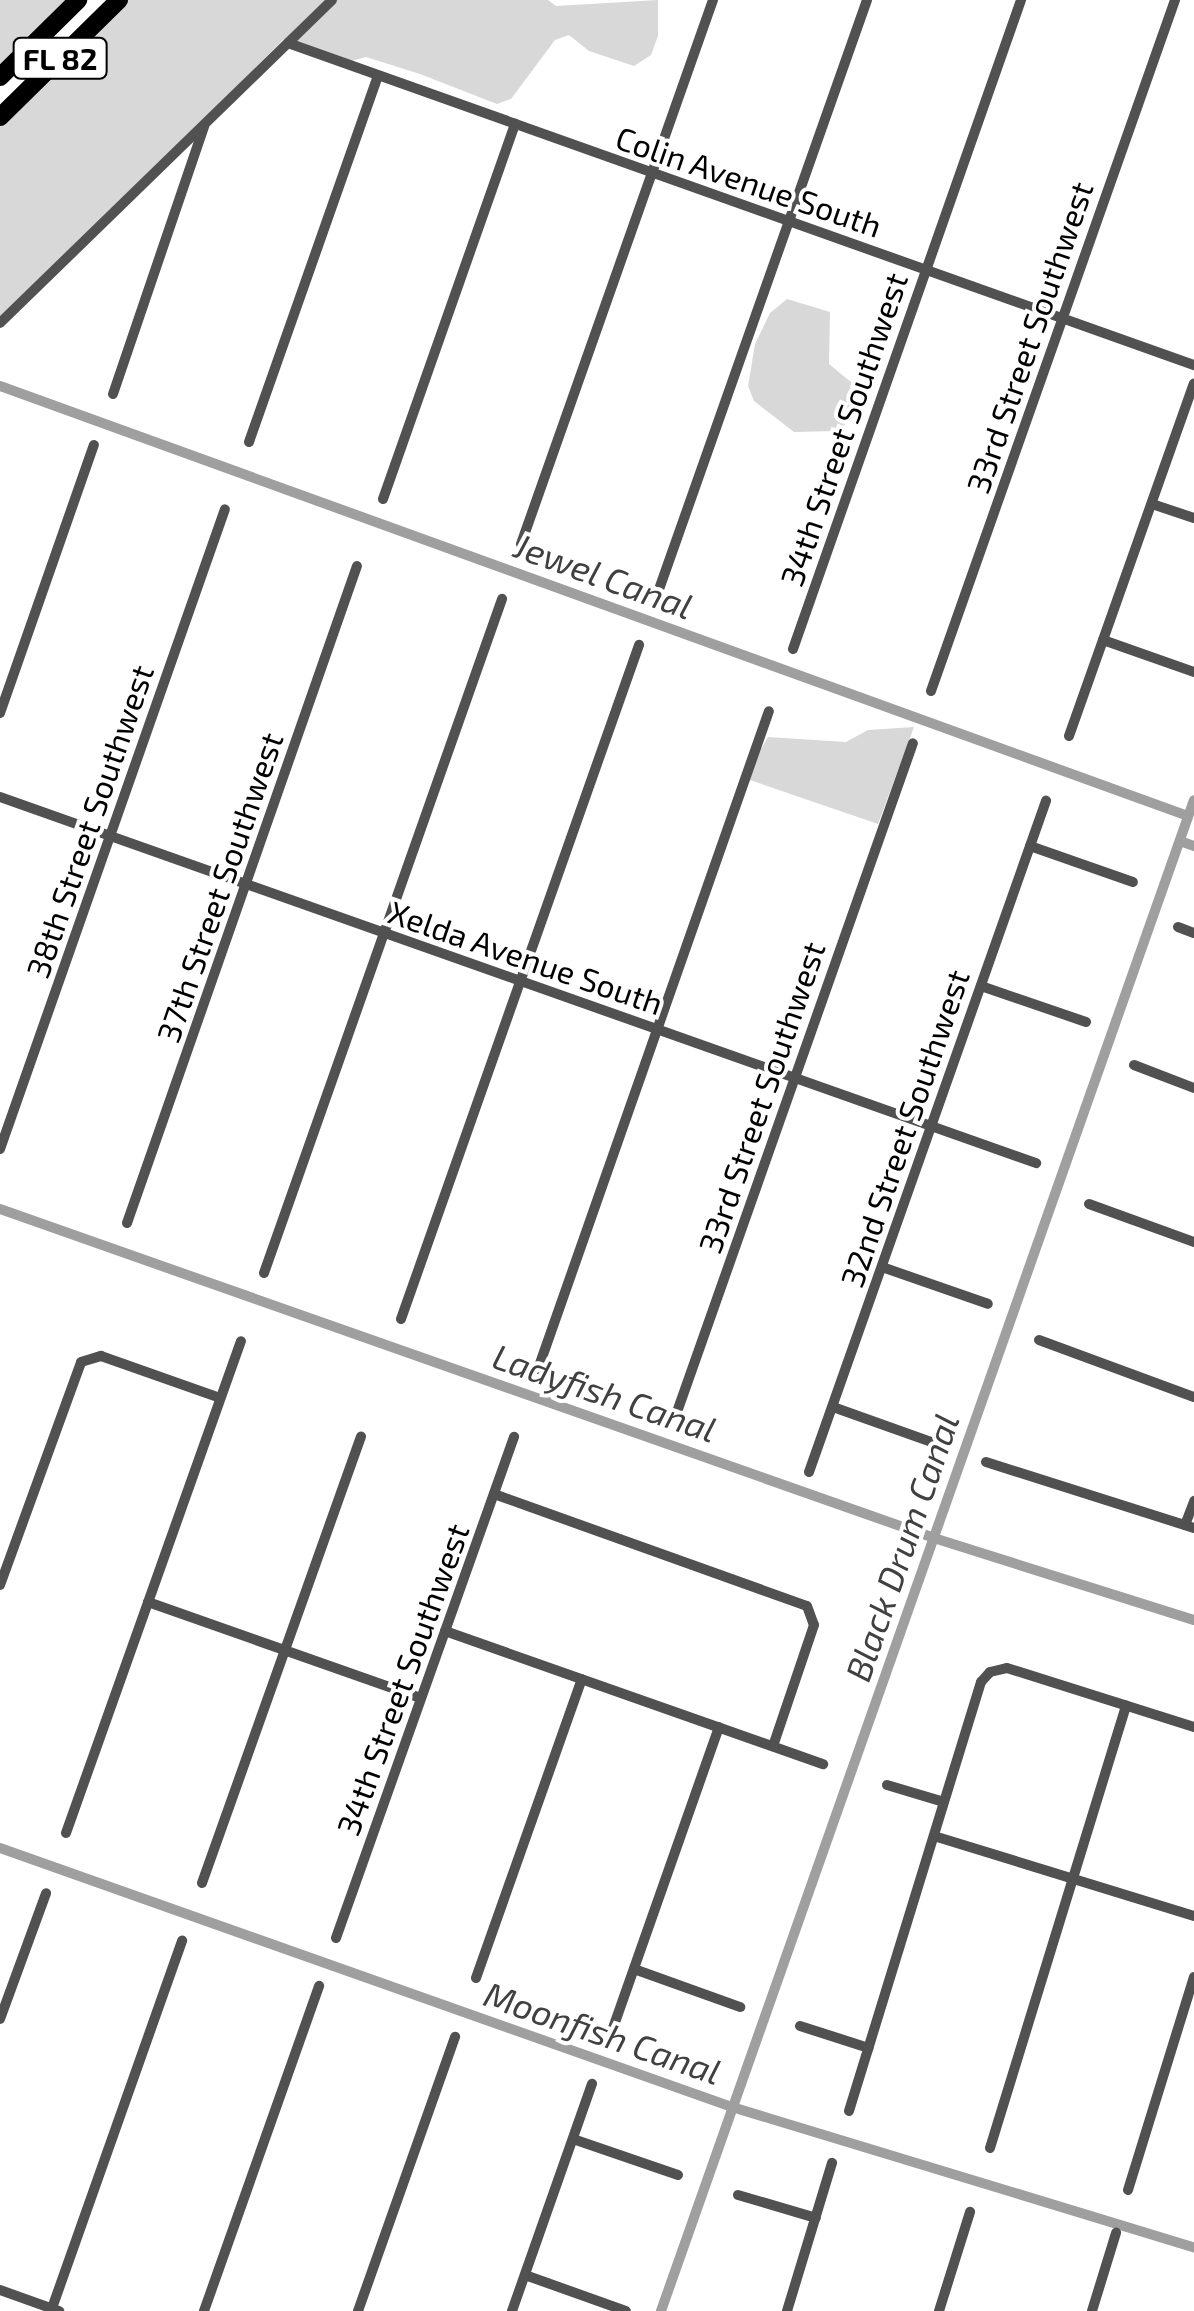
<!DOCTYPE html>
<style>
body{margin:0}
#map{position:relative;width:1194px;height:2311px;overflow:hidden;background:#fff;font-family:"Exo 2",sans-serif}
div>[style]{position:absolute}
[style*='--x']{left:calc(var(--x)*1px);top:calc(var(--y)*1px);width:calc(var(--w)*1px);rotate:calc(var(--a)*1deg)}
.green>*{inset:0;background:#d8d8d8}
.canal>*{height:10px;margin:-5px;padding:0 5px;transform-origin:5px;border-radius:5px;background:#9f9f9f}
.minor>*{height:10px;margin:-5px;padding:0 5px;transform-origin:5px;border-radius:5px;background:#515151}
.trunk>*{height:18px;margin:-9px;padding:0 9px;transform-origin:9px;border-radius:9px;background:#000}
span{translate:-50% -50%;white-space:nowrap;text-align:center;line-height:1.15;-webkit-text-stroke:8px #fff;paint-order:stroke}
.shield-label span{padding:2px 8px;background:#fff;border:2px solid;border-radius:8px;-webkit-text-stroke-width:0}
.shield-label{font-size:30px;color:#000;font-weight:700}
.street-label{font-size:32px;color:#000}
.water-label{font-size:35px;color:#404040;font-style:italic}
</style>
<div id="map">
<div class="green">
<i style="clip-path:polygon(0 0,70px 0,0 69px)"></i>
<i style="clip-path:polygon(127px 0,548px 0,556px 6px,658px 0,658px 36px,651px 55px,634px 66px,589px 51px,569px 35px,555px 40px,511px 99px,497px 104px,420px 74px,366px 57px,344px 63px,284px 39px,0 320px,0 125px)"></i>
<i style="clip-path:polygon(787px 299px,830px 312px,829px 364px,857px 387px,847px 423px,835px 431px,794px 432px,754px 401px,748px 386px,755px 344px,770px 313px)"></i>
<i style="clip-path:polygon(914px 727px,878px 824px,744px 778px,768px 737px,846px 742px,868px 730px)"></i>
</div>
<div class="canal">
<i style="--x:0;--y:386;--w:1263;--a:19.9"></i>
<i style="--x:1180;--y:841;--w:15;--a:20"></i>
<i style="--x:0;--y:1209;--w:993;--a:19.4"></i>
<i style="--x:937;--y:1539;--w:269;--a:17.5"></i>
<i style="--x:0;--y:1848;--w:776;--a:19.49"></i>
<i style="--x:732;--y:2107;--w:483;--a:16.9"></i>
<i style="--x:661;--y:2311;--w:1602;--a:-70.57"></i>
</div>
<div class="minor">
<i style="--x:288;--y:43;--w:962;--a:19.57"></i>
<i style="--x:0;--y:323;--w:463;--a:-44.2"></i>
<i style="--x:113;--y:394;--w:283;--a:-71.2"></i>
<i style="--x:249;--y:442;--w:388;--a:-70.6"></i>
<i style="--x:383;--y:499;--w:398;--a:-70.6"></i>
<i style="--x:1152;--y:504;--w:44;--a:18.4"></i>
<i style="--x:521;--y:544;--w:577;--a:-70.56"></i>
<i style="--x:657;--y:595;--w:631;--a:-70.56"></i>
<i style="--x:1103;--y:640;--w:96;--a:19.4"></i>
<i style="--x:793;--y:649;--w:688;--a:-70.64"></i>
<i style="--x:931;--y:691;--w:733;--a:-70.55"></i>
<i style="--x:0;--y:713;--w:284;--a:-70.7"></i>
<i style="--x:1069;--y:736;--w:374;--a:-70.5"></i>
<i style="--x:0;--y:797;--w:1099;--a:19.46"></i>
<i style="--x:1030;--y:846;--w:109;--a:19.3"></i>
<i style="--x:1178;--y:927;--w:17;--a:21"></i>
<i style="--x:981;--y:986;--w:111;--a:18.9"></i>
<i style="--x:1134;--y:1065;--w:64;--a:21"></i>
<i style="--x:0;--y:1149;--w:678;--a:-70.63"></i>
<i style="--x:1089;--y:1204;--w:112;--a:19.9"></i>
<i style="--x:127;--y:1223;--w:696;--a:-70.71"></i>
<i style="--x:882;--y:1267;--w:112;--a:19.2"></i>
<i style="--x:264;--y:1273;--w:715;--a:-70.55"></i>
<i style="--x:401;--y:1319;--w:715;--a:-70.55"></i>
<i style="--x:1039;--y:1340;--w:165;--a:20.2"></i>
<i style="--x:538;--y:1369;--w:697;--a:-70.66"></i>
<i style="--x:833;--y:1407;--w:110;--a:19.6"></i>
<i style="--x:677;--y:1412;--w:709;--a:-70.57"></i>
<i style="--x:986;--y:1462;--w:218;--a:17.6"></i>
<i style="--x:809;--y:1472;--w:712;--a:-70.55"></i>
<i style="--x:494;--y:1494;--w:332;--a:19.7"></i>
<i style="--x:807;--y:1606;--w:20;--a:70"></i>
<i style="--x:814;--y:1625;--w:128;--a:108.7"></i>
<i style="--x:1185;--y:1525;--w:26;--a:-69"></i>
<i style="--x:0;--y:1585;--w:237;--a:-70"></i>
<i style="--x:81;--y:1362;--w:21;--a:-17"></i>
<i style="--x:101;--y:1356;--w:126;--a:19.4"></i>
<i style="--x:148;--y:1602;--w:289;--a:19.4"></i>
<i style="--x:445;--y:1631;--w:401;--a:19.4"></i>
<i style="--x:887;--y:1785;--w:59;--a:16.6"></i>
<i style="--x:66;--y:1833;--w:522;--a:-70.42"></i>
<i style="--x:934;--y:1836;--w:272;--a:17.1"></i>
<i style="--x:202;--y:1883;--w:474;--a:-70.4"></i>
<i style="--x:336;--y:1938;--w:532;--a:-70.44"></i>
<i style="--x:634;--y:1969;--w:113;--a:19.7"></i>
<i style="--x:476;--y:1978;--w:317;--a:-70.5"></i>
<i style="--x:0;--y:2019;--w:134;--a:-69.9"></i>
<i style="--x:800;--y:2026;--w:72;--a:17.7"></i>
<i style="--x:613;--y:2028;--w:319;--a:-70.6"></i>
<i style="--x:849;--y:2111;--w:449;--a:-72.9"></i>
<i style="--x:981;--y:1682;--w:13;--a:-48"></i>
<i style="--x:990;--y:1672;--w:17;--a:-13"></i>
<i style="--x:1007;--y:1668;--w:196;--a:17.5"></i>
<i style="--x:573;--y:2139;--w:111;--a:18.9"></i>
<i style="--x:990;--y:2148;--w:463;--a:-72.9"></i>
<i style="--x:1128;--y:2190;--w:223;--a:-72.8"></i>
<i style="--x:738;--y:2195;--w:81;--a:16.4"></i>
<i style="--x:525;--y:2275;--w:107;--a:19.6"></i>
<i style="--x:0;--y:2290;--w:63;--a:19.6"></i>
<i style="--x:51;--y:2311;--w:393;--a:-70.5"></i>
<i style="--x:204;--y:2311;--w:345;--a:-70.5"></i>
<i style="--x:358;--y:2311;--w:291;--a:-70.5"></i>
<i style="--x:512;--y:2311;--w:241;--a:-70.6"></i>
<i style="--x:787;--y:2311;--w:155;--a:-73.1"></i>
<i style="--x:939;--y:2311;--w:104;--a:-72.6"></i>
<i style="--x:1092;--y:2311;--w:82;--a:-72.9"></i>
</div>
<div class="trunk">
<i style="--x:0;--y:77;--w:110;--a:-44.6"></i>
<i style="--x:0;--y:117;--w:167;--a:-44.5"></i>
</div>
<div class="shield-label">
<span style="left:60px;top:58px">FL 82</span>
</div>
<div class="street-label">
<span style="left:749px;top:181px;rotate:19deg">Colin Avenue South</span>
<span style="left:1029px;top:337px;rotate:-71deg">33rd Street Southwest</span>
<span style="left:843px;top:429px;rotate:-71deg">34th Street Southwest</span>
<span style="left:89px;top:821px;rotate:-71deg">38th Street Southwest</span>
<span style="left:219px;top:887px;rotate:-71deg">37th Street Southwest</span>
<span style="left:526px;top:957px;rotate:19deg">Xelda Avenue South</span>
<span style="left:761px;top:1097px;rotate:-71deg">33rd Street Southwest</span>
<span style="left:904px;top:1128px;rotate:-71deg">32nd Street Southwest</span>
<span style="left:402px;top:1679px;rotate:-70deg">34th Street Southwest</span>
</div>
<div class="water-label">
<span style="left:604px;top:575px;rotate:20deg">Jewel Canal</span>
<span style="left:605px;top:1392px;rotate:19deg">Ladyfish Canal</span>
<span style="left:901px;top:1547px;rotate:-71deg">Black Drum Canal</span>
<span style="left:603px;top:2032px;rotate:19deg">Moonfish Canal</span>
</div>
</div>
